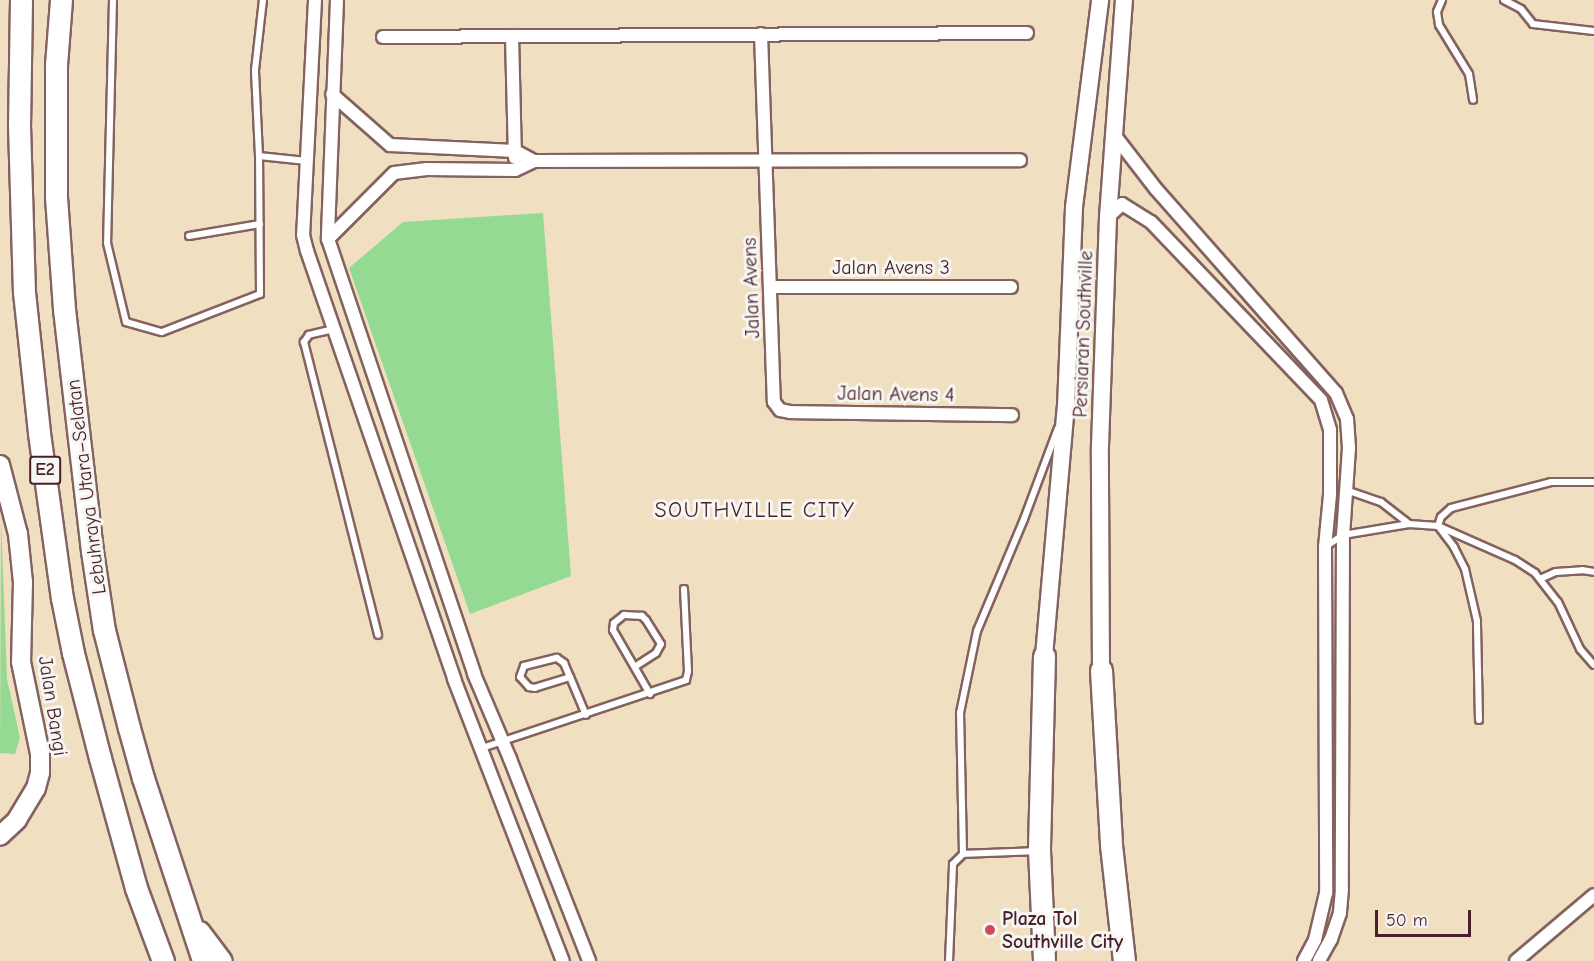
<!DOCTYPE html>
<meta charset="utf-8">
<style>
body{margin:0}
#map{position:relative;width:1594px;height:961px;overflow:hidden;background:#f0dfc1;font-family:"Comic Neue",sans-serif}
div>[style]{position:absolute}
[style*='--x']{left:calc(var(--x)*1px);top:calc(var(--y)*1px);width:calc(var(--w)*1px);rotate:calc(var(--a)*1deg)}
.green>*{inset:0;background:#94da93}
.roads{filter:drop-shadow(2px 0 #846260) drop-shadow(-2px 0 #846260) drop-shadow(0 2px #846260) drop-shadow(0 -2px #846260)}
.lane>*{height:6px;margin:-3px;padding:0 3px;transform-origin:3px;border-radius:3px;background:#fff}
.street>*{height:12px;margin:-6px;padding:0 6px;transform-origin:6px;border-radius:6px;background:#fff}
.secondary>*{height:16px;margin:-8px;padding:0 8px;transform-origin:8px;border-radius:8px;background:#fff}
.primary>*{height:18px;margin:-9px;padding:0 9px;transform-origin:9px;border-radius:9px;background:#fff}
.highway>*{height:21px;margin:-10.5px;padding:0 10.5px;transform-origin:10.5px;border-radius:10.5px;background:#fff}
.dots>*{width:16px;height:16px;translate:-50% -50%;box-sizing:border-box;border:3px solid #f6f6f2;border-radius:50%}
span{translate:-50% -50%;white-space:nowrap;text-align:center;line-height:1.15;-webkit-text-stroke:6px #f6f6f2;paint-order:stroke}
.shield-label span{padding:2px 4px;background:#f6f6f2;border:2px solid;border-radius:4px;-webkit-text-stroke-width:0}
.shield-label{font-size:18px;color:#4a1f2b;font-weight:700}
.street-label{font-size:20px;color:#4a1f2b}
.poi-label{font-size:20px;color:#4a1f2b;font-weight:700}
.left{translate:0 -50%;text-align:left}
.quarter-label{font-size:22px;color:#4a1f2b;letter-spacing:1.5px}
.scale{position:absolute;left:1375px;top:910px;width:96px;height:27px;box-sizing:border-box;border:3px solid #4a1f2b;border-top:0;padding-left:8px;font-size:18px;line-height:21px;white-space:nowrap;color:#4a1f2b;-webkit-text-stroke:4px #f6f6f2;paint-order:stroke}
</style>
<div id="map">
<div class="green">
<i style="clip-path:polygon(543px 213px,571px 576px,470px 614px,349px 268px,403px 222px)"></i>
<i style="clip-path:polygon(1px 517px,7px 679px,20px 738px,15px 754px,0 753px)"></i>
</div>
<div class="roads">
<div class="lane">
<i style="--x:113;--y:0;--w:243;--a:91.4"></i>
<i style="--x:107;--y:243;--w:81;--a:76.5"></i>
<i style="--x:126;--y:322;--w:37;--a:16"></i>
<i style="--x:162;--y:332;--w:105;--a:-21.2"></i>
<i style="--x:260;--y:294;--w:138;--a:-90.4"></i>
<i style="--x:259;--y:156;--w:86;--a:-92.7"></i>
<i style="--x:255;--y:70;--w:70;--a:-83.5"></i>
<i style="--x:1442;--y:0;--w:13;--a:113"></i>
<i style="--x:1437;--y:12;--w:13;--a:81"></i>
<i style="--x:1439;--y:25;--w:57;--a:58.5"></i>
<i style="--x:1469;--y:74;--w:26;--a:81"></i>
<i style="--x:1504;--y:0;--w:19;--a:28"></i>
<i style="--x:1521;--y:9;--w:19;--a:51"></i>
<i style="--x:1533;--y:24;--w:61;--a:6.5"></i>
<i style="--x:259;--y:156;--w:48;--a:5.9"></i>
<i style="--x:189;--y:236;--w:72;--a:-9.6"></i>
<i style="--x:334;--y:329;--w:26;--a:167"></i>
<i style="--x:309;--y:335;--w:9;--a:126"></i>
<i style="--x:304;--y:342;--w:302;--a:75.8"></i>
<i style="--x:1346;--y:490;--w:37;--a:19"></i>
<i style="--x:1381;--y:502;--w:36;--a:38"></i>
<i style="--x:1409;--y:524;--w:29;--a:4"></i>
<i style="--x:1438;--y:526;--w:84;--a:23.8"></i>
<i style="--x:1515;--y:560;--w:24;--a:33"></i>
<i style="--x:1535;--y:573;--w:37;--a:52"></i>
<i style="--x:1558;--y:602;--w:52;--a:64.9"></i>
<i style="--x:1580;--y:649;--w:21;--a:49"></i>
<i style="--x:1325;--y:547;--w:22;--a:-34"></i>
<i style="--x:1343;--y:535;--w:67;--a:-9.5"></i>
<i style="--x:1540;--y:579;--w:17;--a:-24"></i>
<i style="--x:1556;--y:572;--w:26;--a:-4"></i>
<i style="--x:1582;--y:570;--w:12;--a:9"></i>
<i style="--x:636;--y:666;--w:24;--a:-33"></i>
<i style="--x:656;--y:653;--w:10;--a:-61"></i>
<i style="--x:661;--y:644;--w:28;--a:-122"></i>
<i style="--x:646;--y:620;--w:6;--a:-135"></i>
<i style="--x:642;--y:616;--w:18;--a:-177"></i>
<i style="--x:624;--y:615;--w:13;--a:141"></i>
<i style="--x:614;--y:623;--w:7;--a:98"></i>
<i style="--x:613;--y:630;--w:74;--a:60"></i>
<i style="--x:570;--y:677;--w:37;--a:163"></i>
<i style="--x:535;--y:688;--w:6;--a:-171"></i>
<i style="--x:529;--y:687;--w:13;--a:-132"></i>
<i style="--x:520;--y:677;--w:12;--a:-70"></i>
<i style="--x:524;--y:666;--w:34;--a:-14"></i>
<i style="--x:557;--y:658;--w:9;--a:36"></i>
<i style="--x:564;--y:663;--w:15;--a:67"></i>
<i style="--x:570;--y:677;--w:41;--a:67.2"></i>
<i style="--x:1479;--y:720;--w:99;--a:-91.2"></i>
<i style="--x:1477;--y:621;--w:53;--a:-103"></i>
<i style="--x:1465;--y:569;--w:25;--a:-117"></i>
<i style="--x:1454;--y:547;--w:26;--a:-127"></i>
<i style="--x:1438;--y:526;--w:9;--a:-72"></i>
<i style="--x:1441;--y:517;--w:13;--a:-42"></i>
<i style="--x:1451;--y:508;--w:103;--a:-14.6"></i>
<i style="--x:1551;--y:482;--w:43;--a:0"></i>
<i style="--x:482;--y:748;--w:215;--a:-18.4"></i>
<i style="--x:686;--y:680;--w:9;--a:-77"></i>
<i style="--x:688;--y:671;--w:82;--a:-92.8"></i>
<i style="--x:963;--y:854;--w:141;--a:-91.2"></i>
<i style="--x:960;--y:713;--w:84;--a:-78.3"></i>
<i style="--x:977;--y:631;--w:121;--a:-67.2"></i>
<i style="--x:1024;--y:519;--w:97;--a:-69.5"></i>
<i style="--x:949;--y:961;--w:97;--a:-87.6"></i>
<i style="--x:953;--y:864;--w:14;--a:-45"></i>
<i style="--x:963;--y:854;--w:74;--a:-2.3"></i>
</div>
<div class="street">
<i style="--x:315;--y:0;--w:235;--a:92.9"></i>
<i style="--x:303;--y:235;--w:16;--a:76"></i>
<i style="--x:307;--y:251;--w:453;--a:71"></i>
<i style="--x:454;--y:679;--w:302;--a:68.9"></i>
<i style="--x:337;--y:0;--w:239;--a:92.2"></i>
<i style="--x:328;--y:239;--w:459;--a:71.4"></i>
<i style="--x:474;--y:674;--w:92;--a:67"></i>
<i style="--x:510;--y:759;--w:217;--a:68.6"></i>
<i style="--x:761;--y:34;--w:368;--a:88"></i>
<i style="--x:774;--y:402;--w:10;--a:53"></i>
<i style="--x:780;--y:410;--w:10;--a:11"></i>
<i style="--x:790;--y:412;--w:222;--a:0.8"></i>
<i style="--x:512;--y:36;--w:122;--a:88.6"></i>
<i style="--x:383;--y:37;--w:644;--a:-0.36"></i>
<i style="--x:1115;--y:136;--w:67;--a:52.3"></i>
<i style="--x:1156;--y:189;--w:272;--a:48.6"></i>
<i style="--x:1336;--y:393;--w:28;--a:67"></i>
<i style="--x:1347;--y:419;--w:29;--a:86"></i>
<i style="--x:1349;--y:448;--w:87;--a:93.9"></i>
<i style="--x:1343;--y:535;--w:354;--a:90.2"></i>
<i style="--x:1342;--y:889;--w:24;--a:95"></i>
<i style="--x:1340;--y:913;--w:28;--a:109"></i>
<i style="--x:1331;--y:939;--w:25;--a:119"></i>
<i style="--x:534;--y:161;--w:486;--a:-0.1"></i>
<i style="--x:1108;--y:217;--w:19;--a:-43"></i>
<i style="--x:1122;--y:204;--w:34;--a:32"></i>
<i style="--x:1151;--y:222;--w:246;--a:46.3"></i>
<i style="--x:1321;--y:400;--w:31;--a:73"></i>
<i style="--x:1330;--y:430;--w:65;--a:90"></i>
<i style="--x:1330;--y:495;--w:52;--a:95.5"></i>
<i style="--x:1325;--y:547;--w:346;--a:89.8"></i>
<i style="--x:1326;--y:893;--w:48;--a:103.2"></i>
<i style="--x:1315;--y:940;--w:24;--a:118"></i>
<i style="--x:328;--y:239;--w:93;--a:-45"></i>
<i style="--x:394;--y:173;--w:33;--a:-7"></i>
<i style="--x:427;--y:169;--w:88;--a:0.7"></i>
<i style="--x:515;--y:170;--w:21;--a:-25"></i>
<i style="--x:534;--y:161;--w:21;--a:-152"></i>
<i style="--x:515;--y:151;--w:125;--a:-177.3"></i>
<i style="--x:390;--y:145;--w:77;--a:-138.7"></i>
<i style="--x:771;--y:287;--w:240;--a:0"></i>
<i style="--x:1516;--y:961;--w:102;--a:-40.2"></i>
</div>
<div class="secondary">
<i style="--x:1044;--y:656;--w:250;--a:-85"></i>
<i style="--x:1066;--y:407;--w:200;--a:-87.7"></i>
<i style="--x:1074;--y:207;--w:209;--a:-82.8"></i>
<i style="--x:1101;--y:670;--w:224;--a:-90.3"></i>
<i style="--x:1100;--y:446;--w:229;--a:-88"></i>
<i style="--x:1108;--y:217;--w:218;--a:-85.8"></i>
</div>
<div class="primary">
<i style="--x:0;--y:465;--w:71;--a:75.4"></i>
<i style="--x:18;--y:534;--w:48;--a:84.1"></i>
<i style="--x:23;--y:582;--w:80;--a:91.4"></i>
<i style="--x:21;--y:662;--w:94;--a:78.3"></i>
<i style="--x:40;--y:754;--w:19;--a:90"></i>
<i style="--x:40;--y:773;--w:16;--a:105"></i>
<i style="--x:36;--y:788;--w:37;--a:121"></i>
<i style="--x:17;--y:820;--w:23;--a:137"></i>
</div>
<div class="highway">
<i style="--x:21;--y:0;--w:125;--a:90.9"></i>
<i style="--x:19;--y:125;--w:167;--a:88.3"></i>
<i style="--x:24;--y:292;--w:142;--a:83.9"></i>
<i style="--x:39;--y:433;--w:167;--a:82.1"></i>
<i style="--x:62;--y:598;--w:56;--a:78.7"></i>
<i style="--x:73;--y:653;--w:108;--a:75.6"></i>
<i style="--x:100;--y:758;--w:135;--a:74.5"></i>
<i style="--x:136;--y:888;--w:78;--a:69.7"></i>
<i style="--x:61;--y:0;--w:65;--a:94.4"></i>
<i style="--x:56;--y:65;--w:132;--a:90"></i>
<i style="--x:56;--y:197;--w:112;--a:85.9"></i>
<i style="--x:64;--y:309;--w:244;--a:83.4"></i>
<i style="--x:92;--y:551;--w:80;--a:81.4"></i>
<i style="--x:104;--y:630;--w:101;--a:75.7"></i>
<i style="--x:129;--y:728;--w:52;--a:74.4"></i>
<i style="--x:143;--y:778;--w:193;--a:71.8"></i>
<i style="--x:1044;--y:656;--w:194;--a:91.5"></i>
<i style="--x:1039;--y:850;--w:111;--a:87.4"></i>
<i style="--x:1101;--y:670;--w:175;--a:86.7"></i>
<i style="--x:1111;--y:845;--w:117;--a:83.6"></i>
<i style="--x:199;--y:932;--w:36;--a:53"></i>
</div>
</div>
<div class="dots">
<i style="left:990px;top:930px;background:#d1495b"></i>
</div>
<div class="shield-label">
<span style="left:45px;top:470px">E2</span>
</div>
<div class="street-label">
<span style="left:891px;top:267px">Jalan Avens 3</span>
<span style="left:751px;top:288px;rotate:-92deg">Jalan Avens</span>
<span style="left:1083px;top:334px;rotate:-88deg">Persiaran Southville</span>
<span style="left:896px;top:394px;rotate:1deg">Jalan Avens 4</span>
<span style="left:86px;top:487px;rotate:-97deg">Lebuhraya Utara–Selatan</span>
<span style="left:53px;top:706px;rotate:81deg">Jalan Bangi</span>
</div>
<div class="poi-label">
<span class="left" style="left:1002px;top:930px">Plaza Tol<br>Southville City</span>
</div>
<div class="quarter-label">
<span style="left:755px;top:511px">SOUTHVILLE CITY</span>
</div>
<div class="scale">50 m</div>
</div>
